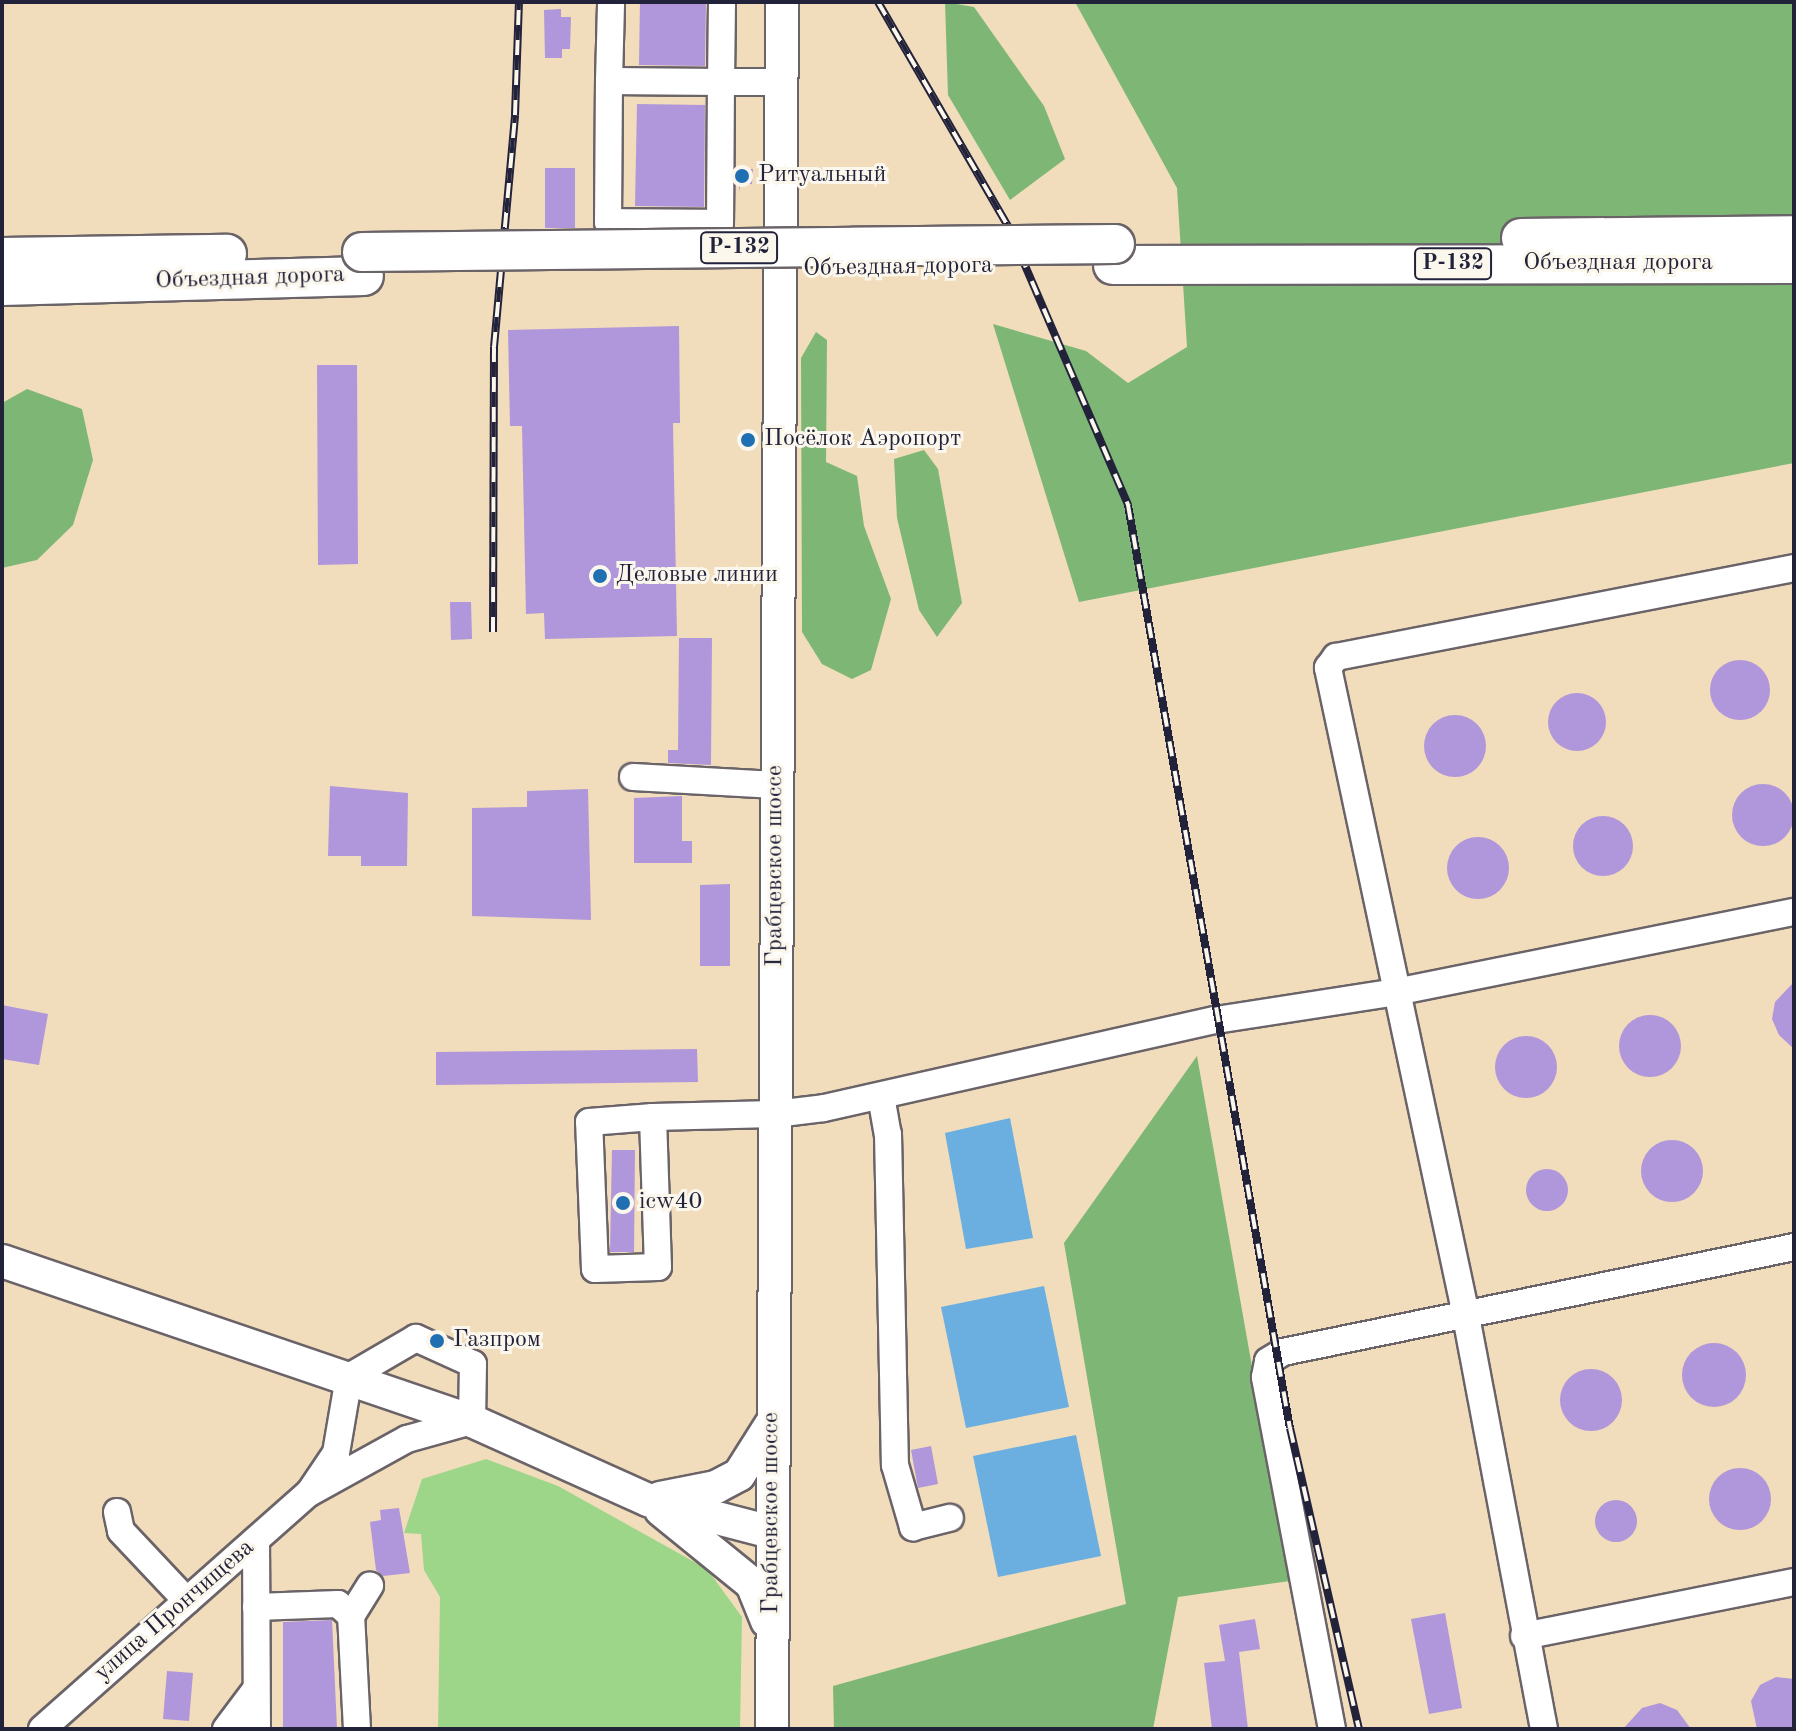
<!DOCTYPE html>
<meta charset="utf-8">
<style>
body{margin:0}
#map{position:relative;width:1796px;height:1731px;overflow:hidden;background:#f1dcbb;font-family:"Old Standard TT",serif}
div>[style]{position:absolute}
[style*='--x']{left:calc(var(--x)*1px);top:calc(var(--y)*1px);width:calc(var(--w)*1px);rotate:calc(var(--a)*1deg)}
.green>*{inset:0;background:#9ed689}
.forest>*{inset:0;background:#7eb775}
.water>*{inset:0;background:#6bafe1}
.building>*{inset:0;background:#b096da}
.round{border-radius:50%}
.roads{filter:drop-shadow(2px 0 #6a6368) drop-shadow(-2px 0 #6a6368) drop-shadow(0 2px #6a6368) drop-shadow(0 -2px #6a6368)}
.minor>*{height:26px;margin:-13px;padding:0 13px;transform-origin:13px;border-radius:13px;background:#fff}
.major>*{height:32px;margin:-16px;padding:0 16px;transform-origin:16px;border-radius:16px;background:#fff}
.highway>*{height:38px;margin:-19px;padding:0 19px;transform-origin:19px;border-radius:19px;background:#fff}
.rail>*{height:8px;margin-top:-4px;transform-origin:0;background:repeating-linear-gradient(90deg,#fbf7ec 0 15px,#22223b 0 30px);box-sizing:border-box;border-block:2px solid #22223b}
.bridges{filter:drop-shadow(2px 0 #6a6368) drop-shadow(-2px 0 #6a6368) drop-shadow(0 2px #6a6368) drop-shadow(0 -2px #6a6368)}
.highway-bridge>*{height:38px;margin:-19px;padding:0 19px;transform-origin:19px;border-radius:19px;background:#fff}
.dots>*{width:22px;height:22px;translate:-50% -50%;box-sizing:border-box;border:4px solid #fbf7ec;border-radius:50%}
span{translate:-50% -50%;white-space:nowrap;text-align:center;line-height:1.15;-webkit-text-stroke:6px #fbf7ec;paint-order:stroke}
.shield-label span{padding:2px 6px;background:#fbf7ec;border:2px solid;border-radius:6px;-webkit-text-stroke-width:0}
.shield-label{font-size:22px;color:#22223b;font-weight:700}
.poi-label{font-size:24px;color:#22223b}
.left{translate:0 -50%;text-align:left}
.street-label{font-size:24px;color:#22223b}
.frame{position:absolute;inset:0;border:4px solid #22223b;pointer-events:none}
</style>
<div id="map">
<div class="green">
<i style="clip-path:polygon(486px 1459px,558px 1486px,707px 1569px,742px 1617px,740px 1729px,438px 1729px,440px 1597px,424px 1570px,421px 1534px,404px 1533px,422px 1479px)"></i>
</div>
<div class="forest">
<i style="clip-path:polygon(945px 2px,974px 7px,1044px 106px,1065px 159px,1010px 200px,948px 95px)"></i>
<i style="clip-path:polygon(1075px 2px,1794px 2px,1794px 463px,1079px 602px,993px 324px,1086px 351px,1128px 383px,1187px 347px,1177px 188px)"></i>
<i style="clip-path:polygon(816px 332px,827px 340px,826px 462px,857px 476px,864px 526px,891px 599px,871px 670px,852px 679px,822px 664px,802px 632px,801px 358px)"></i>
<i style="clip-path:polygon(27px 389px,82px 409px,93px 460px,73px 525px,37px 560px,2px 568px,2px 403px)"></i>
<i style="clip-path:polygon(924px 450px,938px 469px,962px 603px,937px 637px,919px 610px,897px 518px,894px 459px)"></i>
<i style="clip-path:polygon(1197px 1056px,1290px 1581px,1178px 1597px,1153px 1729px,834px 1729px,833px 1686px,1126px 1604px,1064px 1243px)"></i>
</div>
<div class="water">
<i style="clip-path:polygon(1010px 1118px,1033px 1238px,966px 1249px,945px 1133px)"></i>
<i style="clip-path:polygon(1044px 1286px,1069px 1407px,966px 1428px,941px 1307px)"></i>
<i style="clip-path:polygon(1076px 1435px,1101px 1556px,998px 1577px,973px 1456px)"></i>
</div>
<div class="building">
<i style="clip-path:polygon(640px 2px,706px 2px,705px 66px,639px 65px)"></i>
<i style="clip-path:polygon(561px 9px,561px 17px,571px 17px,570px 49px,562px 49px,562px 58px,545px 58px,544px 10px)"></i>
<i style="clip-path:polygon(637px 104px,705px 105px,704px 207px,635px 206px)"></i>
<i style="clip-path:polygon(545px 168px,575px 168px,575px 228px,545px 228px)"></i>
<i style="clip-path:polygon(736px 169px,753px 169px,752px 184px,740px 184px,740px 192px)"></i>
<i style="clip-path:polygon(679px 326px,680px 423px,673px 423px,677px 636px,545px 639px,544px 613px,526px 614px,522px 426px,510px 426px,508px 330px)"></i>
<i style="clip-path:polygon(317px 365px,357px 365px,358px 564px,318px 565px)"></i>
<i style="clip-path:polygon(450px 602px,471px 602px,472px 639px,451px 640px)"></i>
<i style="clip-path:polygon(679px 638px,712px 638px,711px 765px,668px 763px,668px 750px,678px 750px)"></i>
<i class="round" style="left:1710px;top:660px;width:60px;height:60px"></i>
<i class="round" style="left:1548px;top:693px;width:58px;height:58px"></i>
<i class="round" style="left:1424px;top:715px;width:62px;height:62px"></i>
<i class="round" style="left:1732px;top:784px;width:62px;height:62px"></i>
<i style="clip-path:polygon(330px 786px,408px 793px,407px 866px,361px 866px,361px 856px,328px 856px)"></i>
<i style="clip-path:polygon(588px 789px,591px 920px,472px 916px,472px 808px,527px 807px,527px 791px)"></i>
<i style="clip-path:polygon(682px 796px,682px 841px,692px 841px,692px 863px,634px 863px,634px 798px)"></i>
<i class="round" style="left:1573px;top:816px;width:60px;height:60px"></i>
<i class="round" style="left:1447px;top:837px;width:62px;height:62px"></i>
<i style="clip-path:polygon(730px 884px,730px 966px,700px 966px,700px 885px)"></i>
<i style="clip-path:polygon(1794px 982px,1794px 1049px,1779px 1035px,1772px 1019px,1775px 1002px)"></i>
<i style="clip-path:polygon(2px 1005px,48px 1014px,39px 1065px,2px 1059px)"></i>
<i class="round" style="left:1619px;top:1015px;width:62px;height:62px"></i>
<i class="round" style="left:1495px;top:1036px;width:62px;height:62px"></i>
<i style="clip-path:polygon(697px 1049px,698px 1082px,436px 1085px,436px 1052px)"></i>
<i class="round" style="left:1641px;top:1140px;width:62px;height:62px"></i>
<i style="clip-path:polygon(612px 1150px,635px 1150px,634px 1252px,610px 1252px)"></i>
<i class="round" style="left:1526px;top:1169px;width:42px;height:42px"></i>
<i class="round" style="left:1682px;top:1343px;width:64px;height:64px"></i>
<i class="round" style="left:1560px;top:1369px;width:62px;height:62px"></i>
<i style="clip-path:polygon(931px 1446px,938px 1484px,918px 1488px,911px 1450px)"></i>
<i class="round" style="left:1709px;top:1468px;width:62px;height:62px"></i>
<i class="round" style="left:1595px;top:1500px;width:42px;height:42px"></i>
<i style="clip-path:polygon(399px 1508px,410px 1573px,383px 1576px,376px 1570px,370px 1522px,381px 1520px,380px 1510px)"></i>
<i style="clip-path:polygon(1445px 1613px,1462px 1708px,1429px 1714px,1411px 1619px)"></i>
<i style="clip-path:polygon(1255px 1619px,1260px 1649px,1239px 1652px,1248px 1729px,1212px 1729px,1204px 1663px,1225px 1661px,1219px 1625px)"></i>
<i style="clip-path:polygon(332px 1620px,337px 1729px,283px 1729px,283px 1622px)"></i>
<i style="clip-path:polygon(167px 1671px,193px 1673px,189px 1721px,163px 1719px)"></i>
<i style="clip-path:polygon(1776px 1677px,1794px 1679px,1794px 1729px,1757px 1729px,1751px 1701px,1760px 1685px)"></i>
<i style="clip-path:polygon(1660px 1703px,1677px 1710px,1691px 1729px,1623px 1729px,1642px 1708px)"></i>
</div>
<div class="roads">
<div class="minor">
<i style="--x:722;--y:2;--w:80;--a:90.7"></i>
<i style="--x:721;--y:82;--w:60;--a:0"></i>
<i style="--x:609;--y:81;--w:112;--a:0.5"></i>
<i style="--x:721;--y:82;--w:141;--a:90.4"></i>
<i style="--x:720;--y:223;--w:112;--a:-179.5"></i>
<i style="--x:608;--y:222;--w:141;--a:-89.6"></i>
<i style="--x:609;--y:81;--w:79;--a:-88.5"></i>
<i style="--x:633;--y:777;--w:143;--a:3.2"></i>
<i style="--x:881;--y:1096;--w:39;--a:80"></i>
<i style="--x:888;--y:1134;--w:331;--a:88.8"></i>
<i style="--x:895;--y:1465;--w:65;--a:73.8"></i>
<i style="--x:913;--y:1527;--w:38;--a:-14"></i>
<i style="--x:653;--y:1117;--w:150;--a:88.1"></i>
<i style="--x:658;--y:1267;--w:63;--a:178.2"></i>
<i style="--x:595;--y:1269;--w:147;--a:-92.3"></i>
<i style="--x:589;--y:1122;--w:64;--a:-4.5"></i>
<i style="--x:653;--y:1117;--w:122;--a:-1.4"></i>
<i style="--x:775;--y:1114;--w:49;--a:-7"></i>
<i style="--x:824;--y:1108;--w:402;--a:-12.7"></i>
<i style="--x:1216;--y:1020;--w:182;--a:-8.8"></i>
<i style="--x:1396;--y:992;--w:406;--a:-11.4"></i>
<i style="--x:117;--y:1512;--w:19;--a:78"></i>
<i style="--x:121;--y:1531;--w:96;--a:46.7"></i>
<i style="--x:256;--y:1540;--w:189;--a:89.7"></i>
<i style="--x:256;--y:1607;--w:82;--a:-2.1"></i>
<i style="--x:338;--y:1604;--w:18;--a:43"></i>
<i style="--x:1524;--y:1636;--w:275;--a:-11.3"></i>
<i style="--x:42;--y:1729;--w:356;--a:-41.5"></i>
<i style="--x:309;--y:1493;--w:112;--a:-28.9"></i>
<i style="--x:407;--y:1439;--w:67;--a:-15.5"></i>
<i style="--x:472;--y:1421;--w:57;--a:-89"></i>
<i style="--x:473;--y:1364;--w:63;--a:-155.5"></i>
<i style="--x:416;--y:1338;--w:78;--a:149.8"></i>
<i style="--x:349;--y:1377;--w:77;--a:99.7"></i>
<i style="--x:336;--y:1453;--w:48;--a:124"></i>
<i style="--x:226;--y:1729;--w:50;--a:-53.1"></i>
<i style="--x:357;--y:1729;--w:113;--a:-93"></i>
<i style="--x:351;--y:1616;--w:36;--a:-58"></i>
<i style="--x:1332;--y:1729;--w:358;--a:-100.8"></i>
<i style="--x:1265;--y:1377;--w:16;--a:-79"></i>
<i style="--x:1268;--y:1361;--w:17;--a:-31"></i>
<i style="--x:1283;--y:1352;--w:522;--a:-11.61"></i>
<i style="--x:1544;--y:1729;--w:421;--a:-100.7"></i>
<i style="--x:1466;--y:1315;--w:662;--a:-102.04"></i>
<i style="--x:1328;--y:668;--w:14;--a:-54"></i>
<i style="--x:1336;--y:657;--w:467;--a:-11"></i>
</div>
<div class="major">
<i style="--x:2;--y:1261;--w:496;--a:18.8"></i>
<i style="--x:472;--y:1421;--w:193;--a:24.2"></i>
<i style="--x:648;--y:1500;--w:127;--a:14.6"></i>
<i style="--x:660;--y:1498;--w:57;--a:-11.1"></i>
<i style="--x:716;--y:1487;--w:26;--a:-28"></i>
<i style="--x:739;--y:1475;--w:58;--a:-57.7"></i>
<i style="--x:661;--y:1510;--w:117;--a:39.1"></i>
<i style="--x:752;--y:1584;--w:40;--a:68"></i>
<i style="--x:772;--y:1729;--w:1727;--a:-89.67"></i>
</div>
<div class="highway">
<i style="--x:1521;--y:238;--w:273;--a:-0.6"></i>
<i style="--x:2;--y:257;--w:225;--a:-0.8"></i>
<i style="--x:1113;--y:265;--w:681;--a:-0.08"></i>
<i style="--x:2;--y:286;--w:362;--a:-1.6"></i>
</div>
</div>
<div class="rail">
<i style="--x:878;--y:2;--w:259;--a:59.9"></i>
<i style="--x:1008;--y:226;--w:304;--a:66.7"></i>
<i style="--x:1128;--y:505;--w:937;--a:80.05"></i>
<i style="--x:1290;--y:1428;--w:309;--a:77.1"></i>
<i style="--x:493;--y:632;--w:285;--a:-89.8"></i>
<i style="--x:494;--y:347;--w:233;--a:-84.8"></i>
<i style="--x:515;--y:115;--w:113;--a:-88"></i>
</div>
<div class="bridges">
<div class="highway-bridge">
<i style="--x:362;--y:252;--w:753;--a:-0.61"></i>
</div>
</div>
<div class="dots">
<i style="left:742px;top:176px;background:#1f6fb2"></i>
<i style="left:748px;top:440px;background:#1f6fb2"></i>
<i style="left:600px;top:576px;background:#1f6fb2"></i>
<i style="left:623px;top:1203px;background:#1f6fb2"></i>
<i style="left:437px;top:1341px;background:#1f6fb2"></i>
</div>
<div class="shield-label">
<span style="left:739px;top:248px">Р-132</span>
<span style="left:1453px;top:264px">Р-132</span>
</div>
<div class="poi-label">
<span class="left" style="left:758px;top:176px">Ритуальный</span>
<span class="left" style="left:764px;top:440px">Посёлок Аэропорт</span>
<span class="left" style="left:616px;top:576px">Деловые линии</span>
<span class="left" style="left:639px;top:1203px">icw40</span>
<span class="left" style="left:453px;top:1341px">Газпром</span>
</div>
<div class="street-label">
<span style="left:1618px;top:264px">Объездная дорога</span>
<span style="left:898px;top:268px;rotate:-1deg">Объездная дорога</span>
<span style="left:250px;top:279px;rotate:-2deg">Объездная дорога</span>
<span style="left:776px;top:866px;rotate:-90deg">Грабцевское шоссе</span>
<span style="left:772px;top:1513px;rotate:-90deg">Грабцевское шоссе</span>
<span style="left:175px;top:1611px;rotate:-41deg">улица Прончищева</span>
</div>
<div class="frame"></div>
</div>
